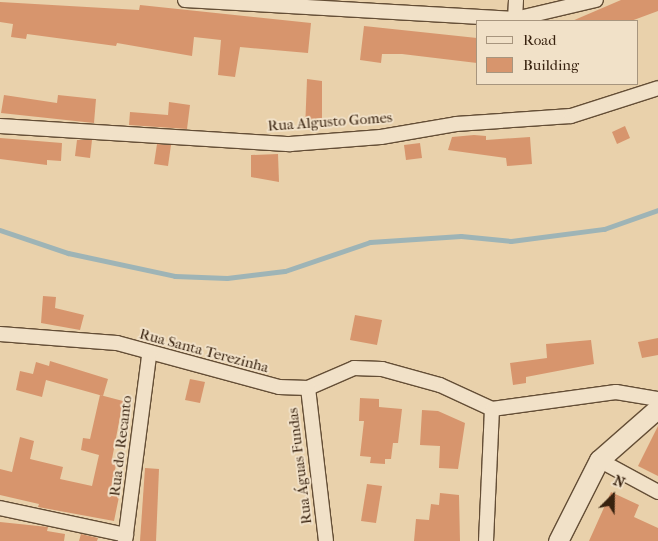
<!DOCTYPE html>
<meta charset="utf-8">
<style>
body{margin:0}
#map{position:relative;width:658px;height:541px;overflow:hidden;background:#e9d1ab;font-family:"IM FELL French Canon",serif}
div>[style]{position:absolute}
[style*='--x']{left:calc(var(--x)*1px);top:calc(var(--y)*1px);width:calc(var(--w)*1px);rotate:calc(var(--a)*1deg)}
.stream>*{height:5px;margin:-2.5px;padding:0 2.5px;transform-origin:2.5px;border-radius:2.5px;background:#9eb4b6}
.building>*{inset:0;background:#d7956d}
.roads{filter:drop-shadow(1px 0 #644e36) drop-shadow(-1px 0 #644e36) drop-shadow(0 1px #644e36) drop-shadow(0 -1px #644e36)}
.street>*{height:14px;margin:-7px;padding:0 7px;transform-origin:7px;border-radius:7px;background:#f1e1c8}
.secondary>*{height:19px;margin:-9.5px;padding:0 9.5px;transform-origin:9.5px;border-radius:9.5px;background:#f1e1c8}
span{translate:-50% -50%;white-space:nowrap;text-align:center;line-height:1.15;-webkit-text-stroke:4px #f1e1c8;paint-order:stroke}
.street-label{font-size:15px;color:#38220f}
.legend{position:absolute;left:476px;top:20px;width:162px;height:65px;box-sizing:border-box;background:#f1e1c8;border:1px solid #a7957e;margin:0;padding:6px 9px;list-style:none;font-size:15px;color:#38220f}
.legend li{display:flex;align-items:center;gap:10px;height:25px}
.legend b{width:25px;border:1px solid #a7957e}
.north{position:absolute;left:588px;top:471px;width:50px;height:50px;-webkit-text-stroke:4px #f1e1c8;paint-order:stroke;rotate:23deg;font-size:14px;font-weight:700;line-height:20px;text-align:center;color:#38220f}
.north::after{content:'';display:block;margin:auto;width:18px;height:22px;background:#38220f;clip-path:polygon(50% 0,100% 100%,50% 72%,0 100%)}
</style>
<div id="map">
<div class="stream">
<i style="--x:0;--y:230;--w:72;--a:18.7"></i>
<i style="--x:68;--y:253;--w:109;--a:12.1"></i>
<i style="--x:175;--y:276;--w:52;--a:2.2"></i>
<i style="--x:227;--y:278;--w:58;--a:-6.9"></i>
<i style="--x:285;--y:271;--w:90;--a:-18.8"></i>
<i style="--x:370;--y:242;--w:91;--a:-3.8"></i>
<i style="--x:461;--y:236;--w:50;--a:5.7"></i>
<i style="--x:511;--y:241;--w:94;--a:-7.4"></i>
<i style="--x:604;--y:229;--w:57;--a:-19.4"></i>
</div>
<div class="building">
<i style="clip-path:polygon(621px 0,658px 0,658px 11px,631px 21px,572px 21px)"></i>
<i style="clip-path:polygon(0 2px,139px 10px,140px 5px,311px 23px,308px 53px,240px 47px,235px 77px,218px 75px,221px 40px,194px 37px,192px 56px,117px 43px,116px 46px,27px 34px,26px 39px,11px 37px,13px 24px,0 22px)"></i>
<i style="clip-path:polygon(364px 26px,477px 38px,477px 63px,402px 54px,382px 54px,381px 63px,360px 60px)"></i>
<i style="clip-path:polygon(307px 79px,322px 81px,322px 128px,305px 130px)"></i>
<i style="clip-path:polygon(4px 95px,57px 103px,58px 95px,96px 99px,94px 123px,1px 113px)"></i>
<i style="clip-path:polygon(169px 102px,190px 105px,187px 129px,129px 125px,130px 112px,168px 115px)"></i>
<i style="clip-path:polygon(625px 126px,630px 138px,617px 144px,612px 132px)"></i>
<i style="clip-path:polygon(474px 135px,486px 136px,486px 140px,530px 137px,532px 164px,507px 166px,506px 158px,448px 150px,452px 137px)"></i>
<i style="clip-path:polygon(0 138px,62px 143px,61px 161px,47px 160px,47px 165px,0 159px)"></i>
<i style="clip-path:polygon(77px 140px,92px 140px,90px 158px,75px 156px)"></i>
<i style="clip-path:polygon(420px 143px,422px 158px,406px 160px,404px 145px)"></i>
<i style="clip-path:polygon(157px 144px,171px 145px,168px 166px,154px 164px)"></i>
<i style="clip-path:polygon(278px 154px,279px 182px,251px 177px,251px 155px)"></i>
<i style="clip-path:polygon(43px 296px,56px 297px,55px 308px,84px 315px,80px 330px,41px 323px)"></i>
<i style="clip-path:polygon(355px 315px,382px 320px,377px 345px,350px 340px)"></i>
<i style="clip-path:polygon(658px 338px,658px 355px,642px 358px,638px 342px)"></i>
<i style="clip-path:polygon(591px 340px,594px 364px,526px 377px,526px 383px,513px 385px,510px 363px,547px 358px,546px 344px)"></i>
<i style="clip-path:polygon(50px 361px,108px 379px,103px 396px,46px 380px,42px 397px,16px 390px,20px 371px,33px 374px,36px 362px,49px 366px)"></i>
<i style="clip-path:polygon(190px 379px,205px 382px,200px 403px,185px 400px)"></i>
<i style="clip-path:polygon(100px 395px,123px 401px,112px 459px,117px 460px,111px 490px,120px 492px,114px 521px,38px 507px,39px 504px,0 495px,0 469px,12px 472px,20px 437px,34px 441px,30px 459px,63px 467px,60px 479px,92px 486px,99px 455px,81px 450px,83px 438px,90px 439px)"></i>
<i style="clip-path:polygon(360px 398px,379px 399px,379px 407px,402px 409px,398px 443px,393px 443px,391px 459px,385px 459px,385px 464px,370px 463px,371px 457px,360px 456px,364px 421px,359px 421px)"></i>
<i style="clip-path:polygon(422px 410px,438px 411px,465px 423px,458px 469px,439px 468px,440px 446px,420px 445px)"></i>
<i style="clip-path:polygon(658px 426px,658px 476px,638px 466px)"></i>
<i style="clip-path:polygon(145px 468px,159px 469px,156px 541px,140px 541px)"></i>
<i style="clip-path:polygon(367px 484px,382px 486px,376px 523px,361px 521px)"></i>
<i style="clip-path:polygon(611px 492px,639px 505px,634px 517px,658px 528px,658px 541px,589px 541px)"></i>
<i style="clip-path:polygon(440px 493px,459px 495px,460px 541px,414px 541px,416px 519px,429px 520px,431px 504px,439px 505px)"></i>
<i style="clip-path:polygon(0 522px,48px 527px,47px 531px,65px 534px,64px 541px,0 541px)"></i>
<i style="clip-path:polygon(81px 534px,98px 538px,97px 541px,79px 541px)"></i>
</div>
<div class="roads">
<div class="street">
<i style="--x:185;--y:0;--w:331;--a:3.3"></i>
<i style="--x:515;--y:19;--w:83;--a:-13.2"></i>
<i style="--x:515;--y:19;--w:19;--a:-87"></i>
<i style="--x:0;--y:126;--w:291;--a:3.6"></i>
<i style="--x:290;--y:144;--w:91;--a:-4.4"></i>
<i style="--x:381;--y:137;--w:76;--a:-9.8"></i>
<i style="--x:456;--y:124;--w:115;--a:-4"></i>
<i style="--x:571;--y:116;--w:91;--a:-17.8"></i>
<i style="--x:0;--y:334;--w:117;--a:4.4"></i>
<i style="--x:117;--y:343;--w:168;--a:15.2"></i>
<i style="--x:279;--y:387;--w:29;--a:2"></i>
<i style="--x:308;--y:388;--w:50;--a:-23.5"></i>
<i style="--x:354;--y:368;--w:28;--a:2"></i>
<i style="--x:382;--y:369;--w:60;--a:15.4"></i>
<i style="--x:440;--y:385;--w:57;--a:24.8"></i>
<i style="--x:492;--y:409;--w:125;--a:-7.8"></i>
<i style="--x:616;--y:392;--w:43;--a:9.5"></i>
<i style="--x:308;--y:388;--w:154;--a:83.3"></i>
<i style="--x:599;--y:460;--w:67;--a:28.5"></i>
<i style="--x:0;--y:508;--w:129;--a:12.1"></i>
<i style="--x:125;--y:541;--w:188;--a:-82.6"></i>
<i style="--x:486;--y:541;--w:132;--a:-87.4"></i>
</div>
<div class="secondary">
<i style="--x:558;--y:541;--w:91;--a:-63.2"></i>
<i style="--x:599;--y:460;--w:79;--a:-41.4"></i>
</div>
</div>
<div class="street-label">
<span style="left:330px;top:122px;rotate:-4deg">Rua Algusto Gomes</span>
<span style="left:204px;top:351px;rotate:15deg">Rua Santa Terezinha</span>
<span style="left:121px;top:446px;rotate:-83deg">Rua do Recanto</span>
<span style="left:300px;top:466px;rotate:-97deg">Rua Águas Fundas</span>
</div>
<ul class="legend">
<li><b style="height:6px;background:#f1e1c8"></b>Road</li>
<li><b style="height:14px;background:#d7956d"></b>Building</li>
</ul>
<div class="north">N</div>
</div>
